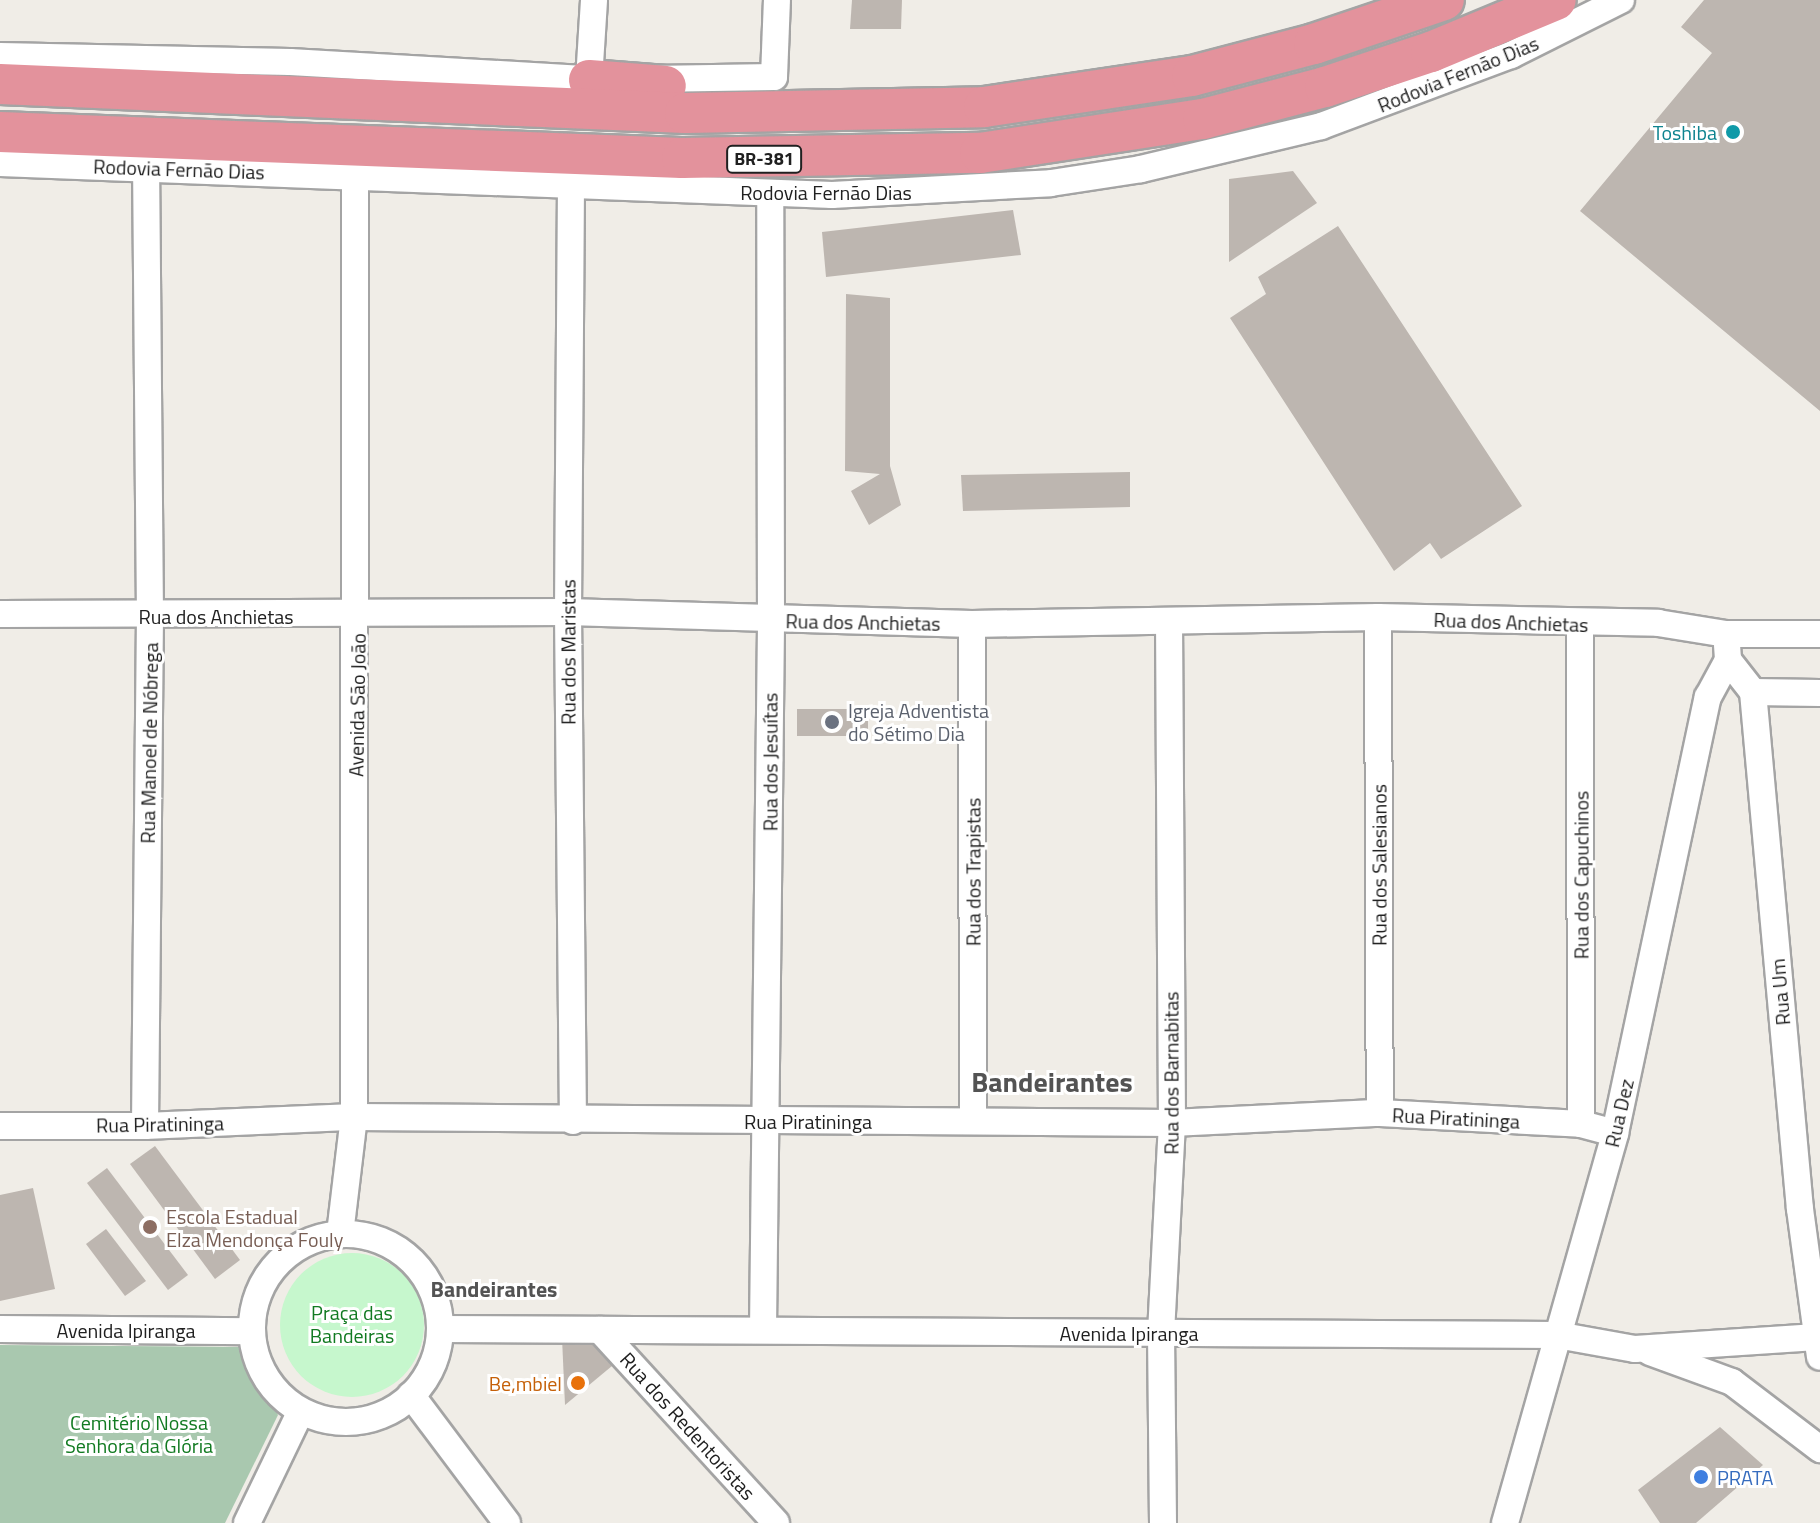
<!DOCTYPE html>
<meta charset="utf-8">
<style>
body{margin:0}
#map{position:relative;width:1820px;height:1523px;overflow:hidden;background:#f0ede7;font-family:"Titillium Web",sans-serif}
div>[style]{position:absolute}
[style*='--x']{left:calc(var(--x)*1px);top:calc(var(--y)*1px);width:calc(var(--w)*1px);rotate:calc(var(--a)*1deg)}
.cemetery>*{inset:0;background:#a9c8af}
.park>*{inset:0;background:#c6f7cd}
.round{border-radius:50%}
.building>*{inset:0;background:#bdb6b0}
.roads{filter:drop-shadow(2px 0 #a4a4a4) drop-shadow(-2px 0 #a4a4a4) drop-shadow(0 2px #a4a4a4) drop-shadow(0 -2px #a4a4a4)}
.minor>*{height:26px;margin:-13px;padding:0 13px;transform-origin:13px;border-radius:13px;background:#fff}
.minor>.ring{margin:-13px;padding:0;box-sizing:content-box;background:none;border:26px solid #fff;border-radius:50%}
.highway>*{height:40px;margin:-20px;padding:0 20px;transform-origin:20px;border-radius:20px;background:#e3929c}
.dots>*{width:22px;height:22px;translate:-50% -50%;box-sizing:border-box;border:4px solid #fff;border-radius:50%}
span{translate:-50% -50%;white-space:nowrap;text-align:center;line-height:1.15;-webkit-text-stroke:6px #fff;paint-order:stroke}
.shield-label span{padding:2px 6px;background:#fff;border:2px solid;border-radius:6px;-webkit-text-stroke-width:0}
.shield-label{font-size:18px;color:#202020;font-weight:700}
.street-label{font-size:20px;color:#202020}
.culture-label{font-size:20px;color:#0d838f}
.right{translate:-100% -50%;text-align:right}
.worship-label{font-size:20px;color:#5b616d}
.left{translate:0 -50%;text-align:left}
.education-label{font-size:20px;color:#785e54}
.park-label{font-size:20px;color:#117a21}
.food-label{font-size:20px;color:#c56008}
.shop-label{font-size:20px;color:#366cbe}
.neighbourhood-label{font-size:22px;color:#535353;font-weight:700}
.district-label{font-size:28px;color:#535353;font-weight:700}
</style>
<div id="map">
<div class="cemetery">
<i style="clip-path:polygon(0 1345px,243px 1347px,278px 1415px,225px 1523px,0 1523px)"></i>
</div>
<div class="park">
<i class="round" style="left:280px;top:1253px;width:144px;height:144px"></i>
</div>
<div class="building">
<i style="clip-path:polygon(852px 0,902px 0,901px 29px,850px 29px)"></i>
<i style="clip-path:polygon(1704px 0,1820px 0,1820px 411px,1580px 211px,1712px 53px,1681px 27px)"></i>
<i style="clip-path:polygon(1293px 171px,1317px 203px,1229px 262px,1229px 179px)"></i>
<i style="clip-path:polygon(1013px 210px,1021px 255px,826px 277px,822px 232px)"></i>
<i style="clip-path:polygon(1338px 226px,1522px 506px,1441px 559px,1430px 543px,1394px 571px,1230px 318px,1266px 294px,1258px 277px)"></i>
<i style="clip-path:polygon(846px 294px,890px 298px,890px 466px,901px 505px,869px 525px,851px 491px,880px 474px,845px 471px)"></i>
<i style="clip-path:polygon(1130px 472px,1130px 507px,963px 511px,961px 475px)"></i>
<i style="clip-path:polygon(797px 709px,868px 709px,868px 736px,797px 736px)"></i>
<i style="clip-path:polygon(155px 1146px,240px 1260px,215px 1279px,130px 1164px)"></i>
<i style="clip-path:polygon(107px 1168px,188px 1275px,168px 1290px,87px 1183px)"></i>
<i style="clip-path:polygon(33px 1188px,55px 1289px,0 1301px,0 1195px)"></i>
<i style="clip-path:polygon(106px 1229px,146px 1281px,125px 1296px,86px 1244px)"></i>
<i style="clip-path:polygon(598px 1337px,618px 1361px,565px 1405px,562px 1338px)"></i>
<i style="clip-path:polygon(1720px 1427px,1763px 1465px,1696px 1523px,1660px 1523px,1638px 1490px)"></i>
</div>
<div class="roads">
<div class="minor">
<i style="--x:0;--y:56;--w:290;--a:1.2"></i>
<i style="--x:290;--y:62;--w:315;--a:3.3"></i>
<i style="--x:651;--y:79;--w:123;--a:-0.9"></i>
<i style="--x:774;--y:77;--w:77;--a:-87.8"></i>
<i style="--x:589;--y:80;--w:80;--a:-86.4"></i>
<i style="--x:0;--y:163;--w:833;--a:2.2"></i>
<i style="--x:832;--y:195;--w:219;--a:-3.1"></i>
<i style="--x:1051;--y:183;--w:91;--a:-8.8"></i>
<i style="--x:1141;--y:169;--w:185;--a:-13.4"></i>
<i style="--x:1321;--y:126;--w:203;--a:-20.5"></i>
<i style="--x:1511;--y:55;--w:123;--a:-26.6"></i>
<i style="--x:571;--y:183;--w:429;--a:90.4"></i>
<i style="--x:568;--y:612;--w:509;--a:89.44"></i>
<i style="--x:0;--y:614;--w:568;--a:-0.2"></i>
<i style="--x:568;--y:612;--w:404;--a:1.7"></i>
<i style="--x:972;--y:624;--w:406;--a:-1"></i>
<i style="--x:1378;--y:617;--w:280;--a:1.2"></i>
<i style="--x:1658;--y:623;--w:69;--a:9.2"></i>
<i style="--x:1726;--y:634;--w:94;--a:0"></i>
<i style="--x:1378;--y:617;--w:496;--a:89.8"></i>
<i style="--x:972;--y:624;--w:496;--a:89.9"></i>
<i style="--x:1580;--y:625;--w:499;--a:89.9"></i>
<i style="--x:1727;--y:645;--w:15;--a:86"></i>
<i style="--x:1728;--y:660;--w:41;--a:52"></i>
<i style="--x:1753;--y:692;--w:519;--a:84.81"></i>
<i style="--x:1800;--y:1209;--w:149;--a:82.3"></i>
<i style="--x:1753;--y:692;--w:67;--a:0.9"></i>
<i style="--x:0;--y:1126;--w:145;--a:0"></i>
<i style="--x:145;--y:1126;--w:209;--a:-2.5"></i>
<i style="--x:354;--y:1117;--w:818;--a:0.42"></i>
<i style="--x:1172;--y:1123;--w:208;--a:-2.8"></i>
<i style="--x:1380;--y:1113;--w:201;--a:3.1"></i>
<i style="--x:1581;--y:1124;--w:35;--a:15"></i>
<i style="--x:145;--y:1126;--w:509;--a:-89.44"></i>
<i style="--x:150;--y:617;--w:450;--a:-90.5"></i>
<i style="--x:340;--y:1234;--w:118;--a:-83.2"></i>
<i style="--x:354;--y:1117;--w:941;--a:-89.94"></i>
<i class="ring" style="left:252px;top:1234px;width:162px;height:162px"></i>
<i style="--x:0;--y:1329;--w:251;--a:0.5"></i>
<i style="--x:440;--y:1329;--w:1117;--a:0.31"></i>
<i style="--x:1557;--y:1335;--w:79;--a:10.2"></i>
<i style="--x:1635;--y:1349;--w:182;--a:-3.8"></i>
<i style="--x:600;--y:1330;--w:261;--a:47.6"></i>
<i style="--x:763;--y:1330;--w:710;--a:-89.35"></i>
<i style="--x:771;--y:620;--w:427;--a:-90.1"></i>
<i style="--x:1650;--y:1352;--w:87;--a:20.1"></i>
<i style="--x:1732;--y:1382;--w:111;--a:37.3"></i>
<i style="--x:411;--y:1395;--w:160;--a:53.1"></i>
<i style="--x:247;--y:1523;--w:124;--a:-64.3"></i>
<i style="--x:1163;--y:1523;--w:190;--a:-90.6"></i>
<i style="--x:1161;--y:1333;--w:210;--a:-87"></i>
<i style="--x:1172;--y:1123;--w:501;--a:-90.34"></i>
<i style="--x:1505;--y:1523;--w:405;--a:-74.2"></i>
<i style="--x:1615;--y:1133;--w:446;--a:-78"></i>
<i style="--x:1708;--y:697;--w:42;--a:-61.6"></i>
</div>
<div class="highway">
<i style="--x:589;--y:80;--w:77;--a:4.5"></i>
<i style="--x:0;--y:84;--w:686;--a:2.42"></i>
<i style="--x:685;--y:113;--w:299;--a:-1.1"></i>
<i style="--x:984;--y:107;--w:210;--a:-8.5"></i>
<i style="--x:1192;--y:76;--w:126;--a:-14.7"></i>
<i style="--x:1314;--y:44;--w:137;--a:-18.7"></i>
<i style="--x:0;--y:132;--w:682;--a:2.18"></i>
<i style="--x:682;--y:158;--w:298;--a:-1"></i>
<i style="--x:980;--y:153;--w:226;--a:-8.7"></i>
<i style="--x:1203;--y:119;--w:126;--a:-14.7"></i>
<i style="--x:1325;--y:87;--w:112;--a:-18.3"></i>
<i style="--x:1431;--y:52;--w:135;--a:-22.6"></i>
</div>
</div>
<div class="dots">
<i style="left:1733px;top:132px;background:#0f9aa8"></i>
<i style="left:832px;top:722px;background:#6b7280"></i>
<i style="left:150px;top:1227px;background:#8d6e63"></i>
<i style="left:578px;top:1383px;background:#e8710a"></i>
<i style="left:1701px;top:1477px;background:#3f7fe0"></i>
</div>
<div class="shield-label">
<span style="left:764px;top:159px">BR-381</span>
</div>
<div class="street-label">
<span style="left:1458px;top:74px;rotate:-22deg">Rodovia Fernão Dias</span>
<span style="left:179px;top:169px;rotate:2deg">Rodovia Fernão Dias</span>
<span style="left:826px;top:192px">Rodovia Fernão Dias</span>
<span style="left:216px;top:616px">Rua dos Anchietas</span>
<span style="left:863px;top:622px;rotate:1deg">Rua dos Anchietas</span>
<span style="left:1511px;top:622px;rotate:2deg">Rua dos Anchietas</span>
<span style="left:568px;top:652px;rotate:-90deg">Rua dos Maristas</span>
<span style="left:357px;top:705px;rotate:-89deg">Avenida São João</span>
<span style="left:149px;top:743px;rotate:-89deg">Rua Manoel de Nóbrega</span>
<span style="left:770px;top:762px;rotate:-90deg">Rua dos Jesuítas</span>
<span style="left:1379px;top:865px;rotate:-90deg">Rua dos Salesianos</span>
<span style="left:973px;top:872px;rotate:-90deg">Rua dos Trapistas</span>
<span style="left:1581px;top:875px;rotate:-90deg">Rua dos Capuchinos</span>
<span style="left:1780px;top:992px;rotate:-95deg">Rua Um</span>
<span style="left:1171px;top:1073px;rotate:-90deg">Rua dos Barnabitas</span>
<span style="left:1619px;top:1113px;rotate:-77deg">Rua Dez</span>
<span style="left:1456px;top:1118px;rotate:3deg">Rua Piratininga</span>
<span style="left:808px;top:1121px">Rua Piratininga</span>
<span style="left:160px;top:1124px;rotate:-1deg">Rua Piratininga</span>
<span style="left:126px;top:1330px">Avenida Ipiranga</span>
<span style="left:1129px;top:1333px">Avenida Ipiranga</span>
<span style="left:688px;top:1426px;rotate:48deg">Rua dos Redentoristas</span>
</div>
<div class="culture-label">
<span class="right" style="left:1717px;top:132px">Toshiba</span>
</div>
<div class="worship-label">
<span class="left" style="left:848px;top:722px">Igreja Adventista<br>do Sétimo Dia</span>
</div>
<div class="education-label">
<span class="left" style="left:166px;top:1228px">Escola Estadual<br>Elza Mendonça Fouly</span>
</div>
<div class="park-label">
<span style="left:352px;top:1324px">Praça das<br>Bandeiras</span>
<span style="left:139px;top:1434px">Cemitério Nossa<br>Senhora da Glória</span>
</div>
<div class="food-label">
<span class="right" style="left:562px;top:1383px">Be,mbiel</span>
</div>
<div class="shop-label">
<span class="left" style="left:1717px;top:1477px">PRATA</span>
</div>
<div class="neighbourhood-label">
<span style="left:494px;top:1290px">Bandeirantes</span>
</div>
<div class="district-label">
<span style="left:1052px;top:1082px">Bandeirantes</span>
</div>
</div>
